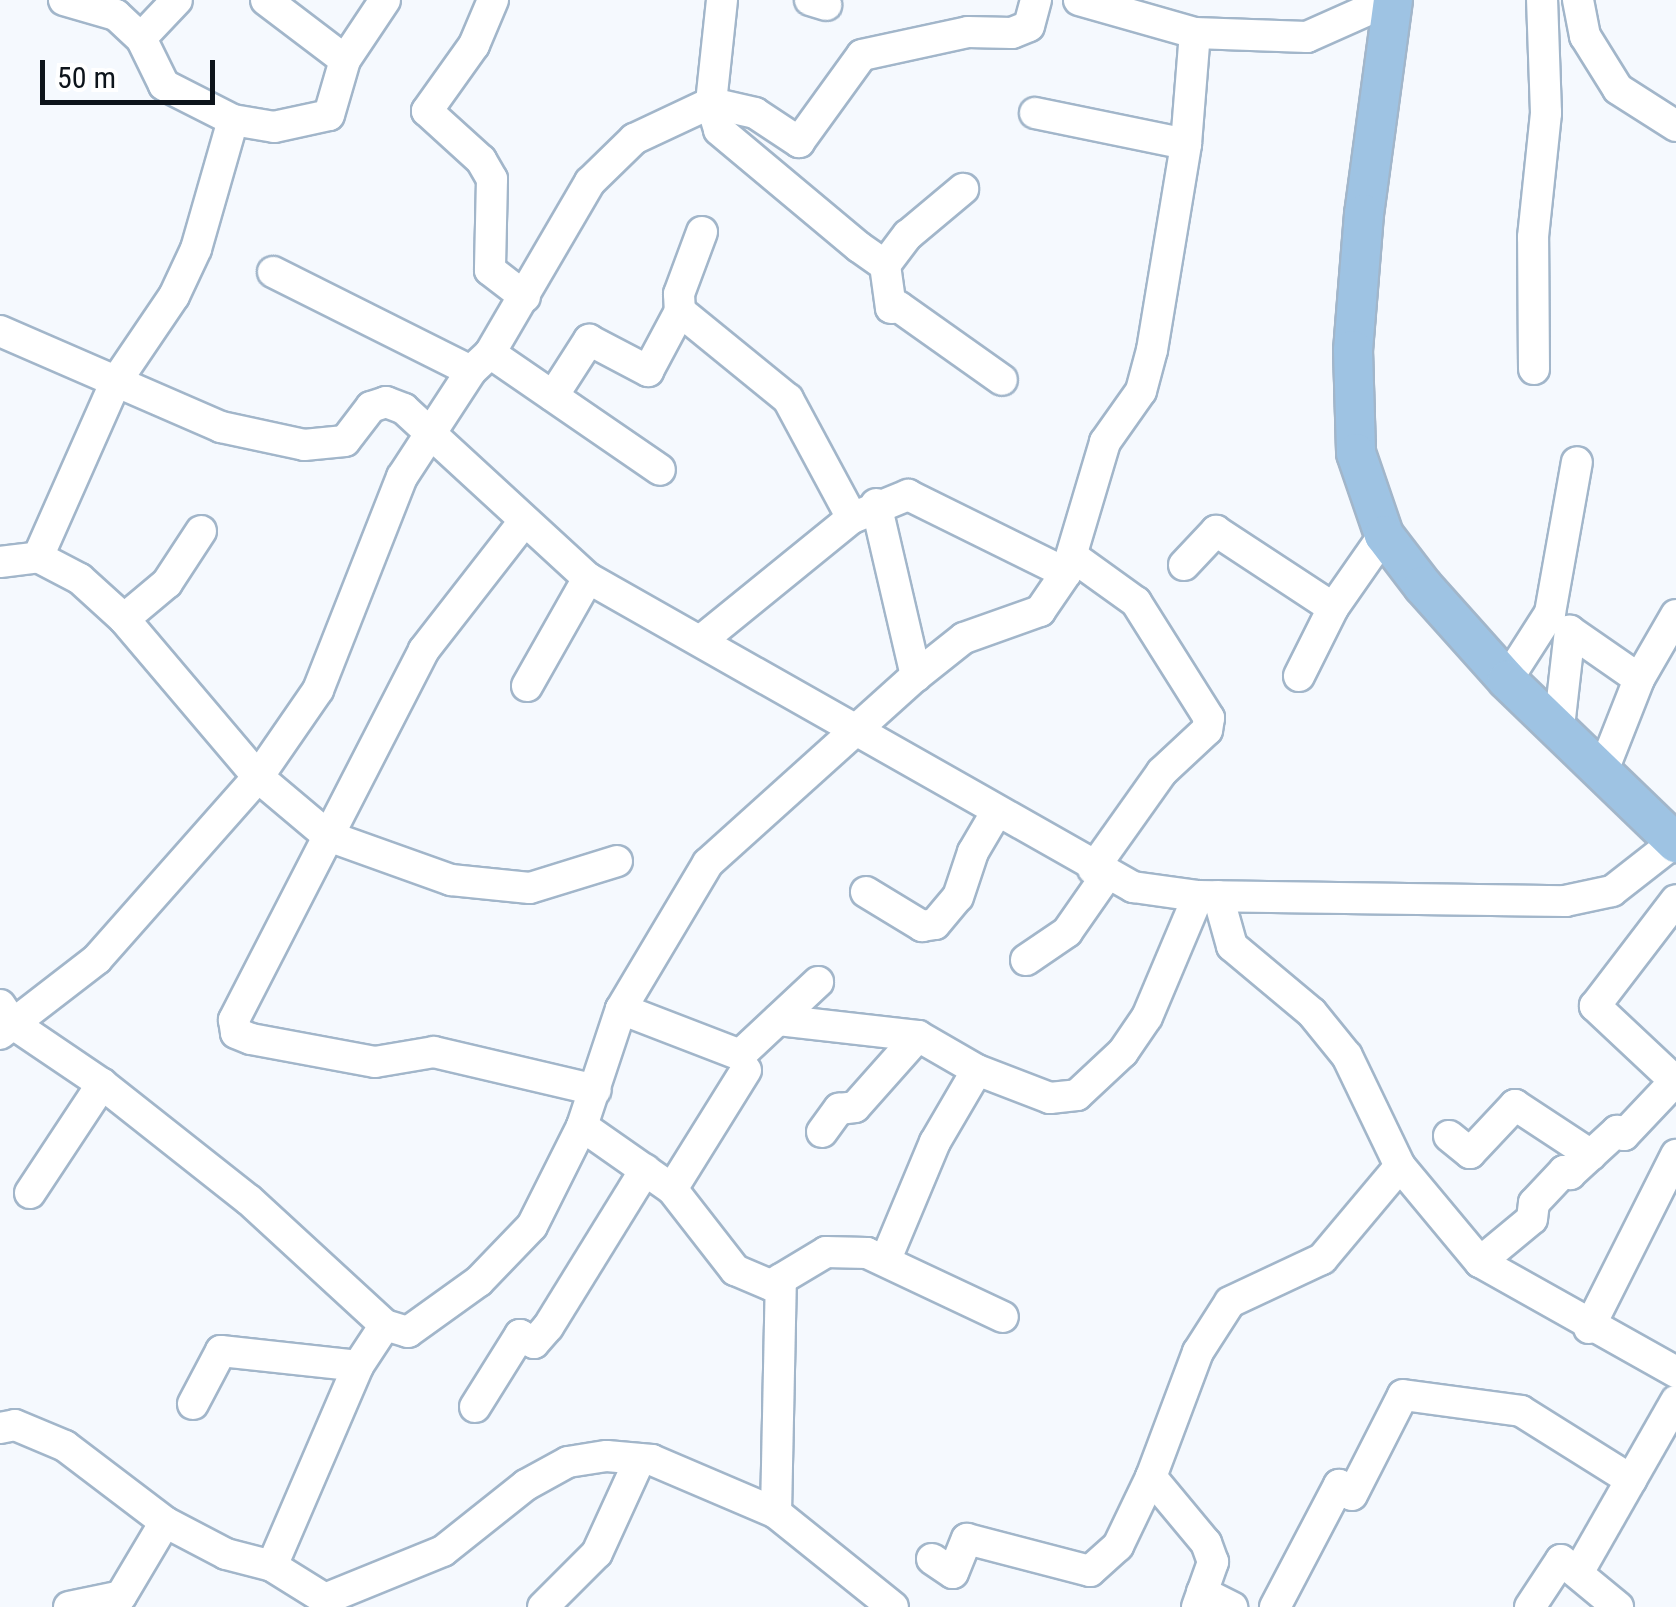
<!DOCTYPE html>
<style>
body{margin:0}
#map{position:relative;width:1676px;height:1607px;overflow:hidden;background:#f5f9fe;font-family:"Roboto Condensed",sans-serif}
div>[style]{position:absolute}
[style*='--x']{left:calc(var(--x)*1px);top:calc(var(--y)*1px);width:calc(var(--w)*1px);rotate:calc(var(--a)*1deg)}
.roads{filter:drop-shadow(2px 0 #a2b6ca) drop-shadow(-2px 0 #a2b6ca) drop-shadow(0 2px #a2b6ca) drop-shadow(0 -2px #a2b6ca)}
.minor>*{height:30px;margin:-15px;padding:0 15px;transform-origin:15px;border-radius:15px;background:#fff}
.major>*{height:38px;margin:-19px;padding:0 19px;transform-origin:19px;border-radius:19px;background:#9ec3e3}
span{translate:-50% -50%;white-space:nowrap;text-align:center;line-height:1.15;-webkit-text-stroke:10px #fff;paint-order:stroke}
.scale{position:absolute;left:40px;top:60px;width:175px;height:45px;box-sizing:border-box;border:5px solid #0d141b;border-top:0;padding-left:12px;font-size:30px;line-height:35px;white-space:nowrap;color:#0d141b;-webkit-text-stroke:8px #fff;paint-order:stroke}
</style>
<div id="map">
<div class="roads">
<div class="minor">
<i style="--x:64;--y:0;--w:54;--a:16.1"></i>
<i style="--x:116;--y:15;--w:34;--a:43"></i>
<i style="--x:141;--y:38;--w:52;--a:63.9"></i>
<i style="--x:164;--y:85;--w:77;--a:26.9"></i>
<i style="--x:233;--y:120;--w:42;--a:9.7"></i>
<i style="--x:274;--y:127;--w:56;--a:-12.3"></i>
<i style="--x:329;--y:115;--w:57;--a:-73.8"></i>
<i style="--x:345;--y:60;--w:72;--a:-56.3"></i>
<i style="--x:266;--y:0;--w:99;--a:37.2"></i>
<i style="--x:493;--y:0;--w:49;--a:112.9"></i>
<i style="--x:474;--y:45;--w:81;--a:125.5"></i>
<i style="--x:427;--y:111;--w:73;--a:42.2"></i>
<i style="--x:481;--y:160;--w:22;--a:60"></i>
<i style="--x:492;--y:179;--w:91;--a:91.3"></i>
<i style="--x:490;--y:270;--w:44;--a:37.6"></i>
<i style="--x:722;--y:0;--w:104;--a:96.1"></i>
<i style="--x:711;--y:103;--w:28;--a:73"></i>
<i style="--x:719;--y:130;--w:182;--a:39.9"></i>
<i style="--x:859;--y:247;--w:32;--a:35"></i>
<i style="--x:885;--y:265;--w:38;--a:-53"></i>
<i style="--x:908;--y:235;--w:72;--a:-39.9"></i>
<i style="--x:810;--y:0;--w:17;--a:17"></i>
<i style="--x:1079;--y:0;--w:121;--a:15.9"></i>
<i style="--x:1195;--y:33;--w:112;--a:2"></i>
<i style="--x:1307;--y:37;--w:91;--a:-24"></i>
<i style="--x:1578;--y:0;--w:37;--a:79"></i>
<i style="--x:1585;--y:36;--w:62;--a:58.1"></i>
<i style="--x:1618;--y:89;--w:69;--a:32.5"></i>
<i style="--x:141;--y:38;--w:52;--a:-46.5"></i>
<i style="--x:1035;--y:113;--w:154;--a:11.6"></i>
<i style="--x:702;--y:232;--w:66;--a:110.4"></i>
<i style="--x:679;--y:294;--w:17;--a:87"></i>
<i style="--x:680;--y:311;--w:139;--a:39.2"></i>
<i style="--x:788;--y:399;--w:135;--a:61.7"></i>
<i style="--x:885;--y:265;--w:43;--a:82.1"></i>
<i style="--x:891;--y:308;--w:8;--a:-7"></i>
<i style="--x:899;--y:307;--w:126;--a:35.3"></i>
<i style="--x:273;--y:272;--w:221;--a:26.6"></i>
<i style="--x:0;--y:331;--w:241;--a:23.5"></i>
<i style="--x:221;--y:427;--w:85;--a:12.2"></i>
<i style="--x:304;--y:445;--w:41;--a:-5.6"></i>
<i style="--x:345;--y:441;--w:43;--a:-52.6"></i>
<i style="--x:371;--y:407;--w:16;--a:-18"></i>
<i style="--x:386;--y:402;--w:19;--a:21"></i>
<i style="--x:404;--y:409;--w:250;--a:42.6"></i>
<i style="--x:588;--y:578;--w:627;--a:29.55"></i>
<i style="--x:1133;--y:887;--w:66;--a:7.9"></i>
<i style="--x:1198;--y:896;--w:367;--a:0.8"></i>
<i style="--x:1565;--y:901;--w:48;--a:-12"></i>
<i style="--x:1612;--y:891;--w:81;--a:-38"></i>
<i style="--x:490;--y:353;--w:206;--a:34.5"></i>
<i style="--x:1534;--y:369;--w:132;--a:-90.4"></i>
<i style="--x:1533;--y:237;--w:125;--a:-84"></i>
<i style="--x:1546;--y:113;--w:113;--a:-92"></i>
<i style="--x:553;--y:396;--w:67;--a:-57.3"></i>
<i style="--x:589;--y:340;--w:67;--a:27.7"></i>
<i style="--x:648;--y:371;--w:68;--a:-61.9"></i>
<i style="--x:876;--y:504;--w:177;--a:76.9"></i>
<i style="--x:522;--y:524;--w:160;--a:127.9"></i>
<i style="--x:424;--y:650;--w:416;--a:117.2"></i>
<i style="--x:234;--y:1020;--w:13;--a:81"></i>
<i style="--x:236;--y:1033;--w:16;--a:22"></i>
<i style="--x:251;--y:1039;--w:126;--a:10.5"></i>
<i style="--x:375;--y:1062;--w:60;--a:-9.6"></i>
<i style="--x:434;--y:1052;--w:166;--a:13.2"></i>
<i style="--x:1072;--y:556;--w:79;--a:35.7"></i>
<i style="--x:1136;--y:602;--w:137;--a:57.8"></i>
<i style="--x:1209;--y:718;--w:12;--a:99"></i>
<i style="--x:1207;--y:730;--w:62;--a:137"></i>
<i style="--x:1162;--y:772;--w:119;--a:125.4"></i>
<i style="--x:38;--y:557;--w:190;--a:-66.1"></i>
<i style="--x:115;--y:383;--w:105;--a:-55.9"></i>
<i style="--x:174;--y:296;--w:52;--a:-64.9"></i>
<i style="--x:196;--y:249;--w:134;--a:-74"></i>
<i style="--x:0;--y:562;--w:38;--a:-7"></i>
<i style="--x:38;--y:557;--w:47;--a:27.6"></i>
<i style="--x:80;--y:579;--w:59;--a:42.3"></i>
<i style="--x:124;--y:619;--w:207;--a:49.7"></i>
<i style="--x:258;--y:777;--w:106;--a:-55.4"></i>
<i style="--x:318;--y:690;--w:229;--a:-68.5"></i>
<i style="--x:402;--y:477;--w:126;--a:-56.9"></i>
<i style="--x:471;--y:371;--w:26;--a:-43"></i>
<i style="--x:490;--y:353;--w:198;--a:-59.7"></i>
<i style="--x:590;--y:182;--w:62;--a:-44.3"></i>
<i style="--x:634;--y:139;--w:85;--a:-25.1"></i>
<i style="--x:711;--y:103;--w:45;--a:12.8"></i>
<i style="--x:755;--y:113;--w:53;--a:33.4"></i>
<i style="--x:799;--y:142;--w:107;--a:-54.1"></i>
<i style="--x:862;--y:55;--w:108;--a:-12.2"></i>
<i style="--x:968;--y:32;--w:44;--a:1.3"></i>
<i style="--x:1012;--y:33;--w:18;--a:-22"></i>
<i style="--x:1029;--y:26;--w:27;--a:-75"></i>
<i style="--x:1184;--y:565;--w:47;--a:-46.7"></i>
<i style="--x:1216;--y:531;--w:140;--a:33.3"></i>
<i style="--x:124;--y:619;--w:56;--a:-39.9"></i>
<i style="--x:167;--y:583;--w:62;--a:-56.8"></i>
<i style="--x:703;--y:639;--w:192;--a:-39.1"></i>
<i style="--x:852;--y:518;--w:61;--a:-22.3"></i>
<i style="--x:908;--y:495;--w:176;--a:26.3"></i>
<i style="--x:1299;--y:676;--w:76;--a:-63.4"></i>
<i style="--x:1333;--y:608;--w:89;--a:-55.1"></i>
<i style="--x:1507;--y:680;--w:80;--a:-57.3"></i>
<i style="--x:1550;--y:613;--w:153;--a:-79.9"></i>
<i style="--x:527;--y:686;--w:124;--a:-60.5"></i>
<i style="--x:1559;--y:727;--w:97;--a:-83.5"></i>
<i style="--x:1570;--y:631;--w:84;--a:34.8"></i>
<i style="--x:1604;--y:768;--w:96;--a:-68.5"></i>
<i style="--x:1639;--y:679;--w:74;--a:-60"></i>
<i style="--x:866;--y:892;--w:66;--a:31.3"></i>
<i style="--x:922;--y:926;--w:13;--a:-9"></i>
<i style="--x:935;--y:924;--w:35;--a:-50"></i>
<i style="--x:958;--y:897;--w:47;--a:-71.6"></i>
<i style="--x:973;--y:852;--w:45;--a:-59.5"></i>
<i style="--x:1218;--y:896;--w:52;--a:74.4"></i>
<i style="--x:1232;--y:946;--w:104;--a:39.9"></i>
<i style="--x:1312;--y:1013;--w:55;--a:50.9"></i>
<i style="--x:1347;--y:1056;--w:122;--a:64.3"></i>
<i style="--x:1400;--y:1166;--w:125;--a:50.2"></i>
<i style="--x:1480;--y:1262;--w:225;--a:29.3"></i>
<i style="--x:1026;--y:960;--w:50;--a:-34.3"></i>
<i style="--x:1067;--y:932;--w:68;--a:-55.1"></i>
<i style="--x:0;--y:1005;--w:22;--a:56"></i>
<i style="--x:12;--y:1023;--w:109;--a:34.1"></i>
<i style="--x:102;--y:1084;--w:187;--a:38.3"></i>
<i style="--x:249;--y:1200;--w:185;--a:42.6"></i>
<i style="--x:385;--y:1325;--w:24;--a:17"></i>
<i style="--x:408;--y:1332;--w:87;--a:-35.7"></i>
<i style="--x:479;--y:1281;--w:76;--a:-46.1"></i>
<i style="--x:532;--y:1226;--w:112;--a:-63.4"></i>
<i style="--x:582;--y:1126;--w:123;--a:-71.6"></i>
<i style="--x:621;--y:1009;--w:170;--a:-59.2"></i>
<i style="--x:708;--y:863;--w:280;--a:-42"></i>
<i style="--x:916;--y:676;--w:61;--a:-38.4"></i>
<i style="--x:964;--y:638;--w:81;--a:-19.6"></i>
<i style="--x:1040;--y:611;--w:46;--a:-55.6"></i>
<i style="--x:1066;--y:573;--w:137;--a:-73.4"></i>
<i style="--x:1105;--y:442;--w:62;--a:-54.8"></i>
<i style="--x:1141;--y:391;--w:42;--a:-75"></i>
<i style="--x:1152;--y:350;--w:209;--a:-80.6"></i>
<i style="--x:1186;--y:144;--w:111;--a:-85.4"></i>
<i style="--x:621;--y:1009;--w:128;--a:21.1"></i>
<i style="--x:740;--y:1055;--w:107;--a:-43.1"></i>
<i style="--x:778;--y:1020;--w:141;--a:6.5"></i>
<i style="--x:0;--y:1034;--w:123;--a:-37.7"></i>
<i style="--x:97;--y:959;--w:243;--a:-48.5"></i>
<i style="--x:258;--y:777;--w:92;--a:40.1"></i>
<i style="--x:328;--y:836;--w:131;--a:19.7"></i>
<i style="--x:451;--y:880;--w:79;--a:5.8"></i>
<i style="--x:530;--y:888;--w:91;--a:-17.2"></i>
<i style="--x:582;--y:1126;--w:110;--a:35"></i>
<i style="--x:672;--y:1189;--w:140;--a:-58.1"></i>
<i style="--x:822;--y:1132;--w:29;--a:-54"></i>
<i style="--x:839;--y:1109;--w:16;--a:-7"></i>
<i style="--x:855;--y:1107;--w:95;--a:-48.4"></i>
<i style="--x:918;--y:1036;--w:68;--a:30"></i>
<i style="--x:977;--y:1070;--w:78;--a:21"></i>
<i style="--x:1050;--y:1098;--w:27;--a:-6"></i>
<i style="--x:1077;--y:1095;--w:63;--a:-43.1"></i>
<i style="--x:1123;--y:1052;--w:42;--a:-55.6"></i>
<i style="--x:1147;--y:1017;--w:131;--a:-67.1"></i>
<i style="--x:1449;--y:1136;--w:27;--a:39"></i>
<i style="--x:1470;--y:1153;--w:66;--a:-46.8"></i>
<i style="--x:1515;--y:1105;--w:91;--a:33.3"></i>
<i style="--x:672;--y:1189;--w:103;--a:52.1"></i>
<i style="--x:735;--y:1270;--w:39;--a:23"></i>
<i style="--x:771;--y:1285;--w:64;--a:-31"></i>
<i style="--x:826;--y:1252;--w:41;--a:1.4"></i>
<i style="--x:867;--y:1253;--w:150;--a:25.2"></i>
<i style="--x:30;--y:1193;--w:131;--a:-56.6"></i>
<i style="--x:886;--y:1259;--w:127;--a:-67.3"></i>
<i style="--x:935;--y:1142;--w:83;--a:-59.7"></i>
<i style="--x:1480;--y:1262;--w:67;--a:-39.6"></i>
<i style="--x:1532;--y:1219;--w:16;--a:-83"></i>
<i style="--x:1534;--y:1203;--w:44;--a:-46.8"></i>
<i style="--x:1564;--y:1171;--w:7;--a:27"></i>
<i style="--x:1570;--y:1174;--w:64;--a:-42.5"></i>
<i style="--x:1617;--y:1131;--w:8;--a:30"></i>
<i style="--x:1624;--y:1135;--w:74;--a:-46.6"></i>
<i style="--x:1675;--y:1081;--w:110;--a:-136.8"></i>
<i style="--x:1595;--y:1006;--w:133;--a:-52.6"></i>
<i style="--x:1589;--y:1328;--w:194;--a:-63.3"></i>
<i style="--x:193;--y:1404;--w:60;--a:-62.2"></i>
<i style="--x:221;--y:1351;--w:138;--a:6.2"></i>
<i style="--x:475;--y:1407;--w:85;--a:-58"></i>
<i style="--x:520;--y:1335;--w:16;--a:30"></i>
<i style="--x:534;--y:1343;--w:21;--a:-49"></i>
<i style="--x:548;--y:1327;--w:185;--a:-58.3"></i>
<i style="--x:0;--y:1428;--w:15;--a:-11"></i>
<i style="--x:15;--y:1425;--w:54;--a:22.8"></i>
<i style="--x:65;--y:1446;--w:126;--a:37.2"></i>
<i style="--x:165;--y:1522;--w:69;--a:27.7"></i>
<i style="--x:226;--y:1554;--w:48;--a:14.6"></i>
<i style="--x:272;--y:1566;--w:62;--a:31.9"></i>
<i style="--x:325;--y:1599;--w:127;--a:-22.1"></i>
<i style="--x:443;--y:1551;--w:106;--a:-38.5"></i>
<i style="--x:526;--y:1485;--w:48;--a:-28.7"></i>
<i style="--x:568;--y:1462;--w:39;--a:-9"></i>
<i style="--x:607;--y:1456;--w:45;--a:5.1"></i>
<i style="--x:652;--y:1460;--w:135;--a:23.1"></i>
<i style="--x:776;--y:1513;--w:150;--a:38.8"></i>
<i style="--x:776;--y:1513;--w:234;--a:-88.8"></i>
<i style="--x:932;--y:1559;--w:25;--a:34"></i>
<i style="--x:953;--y:1573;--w:37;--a:-68"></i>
<i style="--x:967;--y:1539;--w:127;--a:14.6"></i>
<i style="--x:1090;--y:1571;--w:38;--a:-42"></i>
<i style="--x:1118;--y:1546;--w:76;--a:-64.4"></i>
<i style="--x:272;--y:1566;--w:218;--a:-66.7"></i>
<i style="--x:358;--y:1366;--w:49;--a:-56.6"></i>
<i style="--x:1579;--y:1571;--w:196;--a:-60.3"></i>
<i style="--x:1202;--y:1592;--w:34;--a:27"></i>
<i style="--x:69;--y:1607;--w:53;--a:-11.9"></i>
<i style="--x:121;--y:1596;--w:86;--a:-59.3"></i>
<i style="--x:543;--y:1607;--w:76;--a:-45"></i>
<i style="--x:597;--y:1553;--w:103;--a:-65.4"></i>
<i style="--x:1197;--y:1607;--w:48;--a:-70.4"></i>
<i style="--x:1213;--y:1562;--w:20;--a:-110"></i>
<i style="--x:1206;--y:1543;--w:86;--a:-129.8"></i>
<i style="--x:1151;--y:1477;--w:134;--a:-69.4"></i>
<i style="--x:1198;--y:1352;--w:59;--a:-57.4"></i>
<i style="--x:1230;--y:1302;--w:102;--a:-25.1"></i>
<i style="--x:1322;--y:1259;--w:121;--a:-50"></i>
<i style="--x:1275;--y:1607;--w:138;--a:-62.3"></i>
<i style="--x:1339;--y:1485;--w:16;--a:38"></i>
<i style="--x:1352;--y:1495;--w:112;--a:-63"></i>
<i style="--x:1403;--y:1395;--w:119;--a:7.7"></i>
<i style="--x:1521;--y:1411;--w:130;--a:32.1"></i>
<i style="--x:1530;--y:1607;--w:56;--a:-56.6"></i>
<i style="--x:1561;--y:1560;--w:74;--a:39.5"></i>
</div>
<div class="major">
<i style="--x:1393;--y:0;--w:216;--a:97.7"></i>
<i style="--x:1364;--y:214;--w:136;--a:94.6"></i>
<i style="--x:1353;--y:350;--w:103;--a:88.3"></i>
<i style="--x:1356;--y:453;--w:87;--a:71.1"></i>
<i style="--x:1384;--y:535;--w:64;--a:52.6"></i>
<i style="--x:1423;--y:586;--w:126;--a:48.2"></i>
<i style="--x:1507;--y:680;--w:235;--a:44"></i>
</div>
</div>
<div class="scale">50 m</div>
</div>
